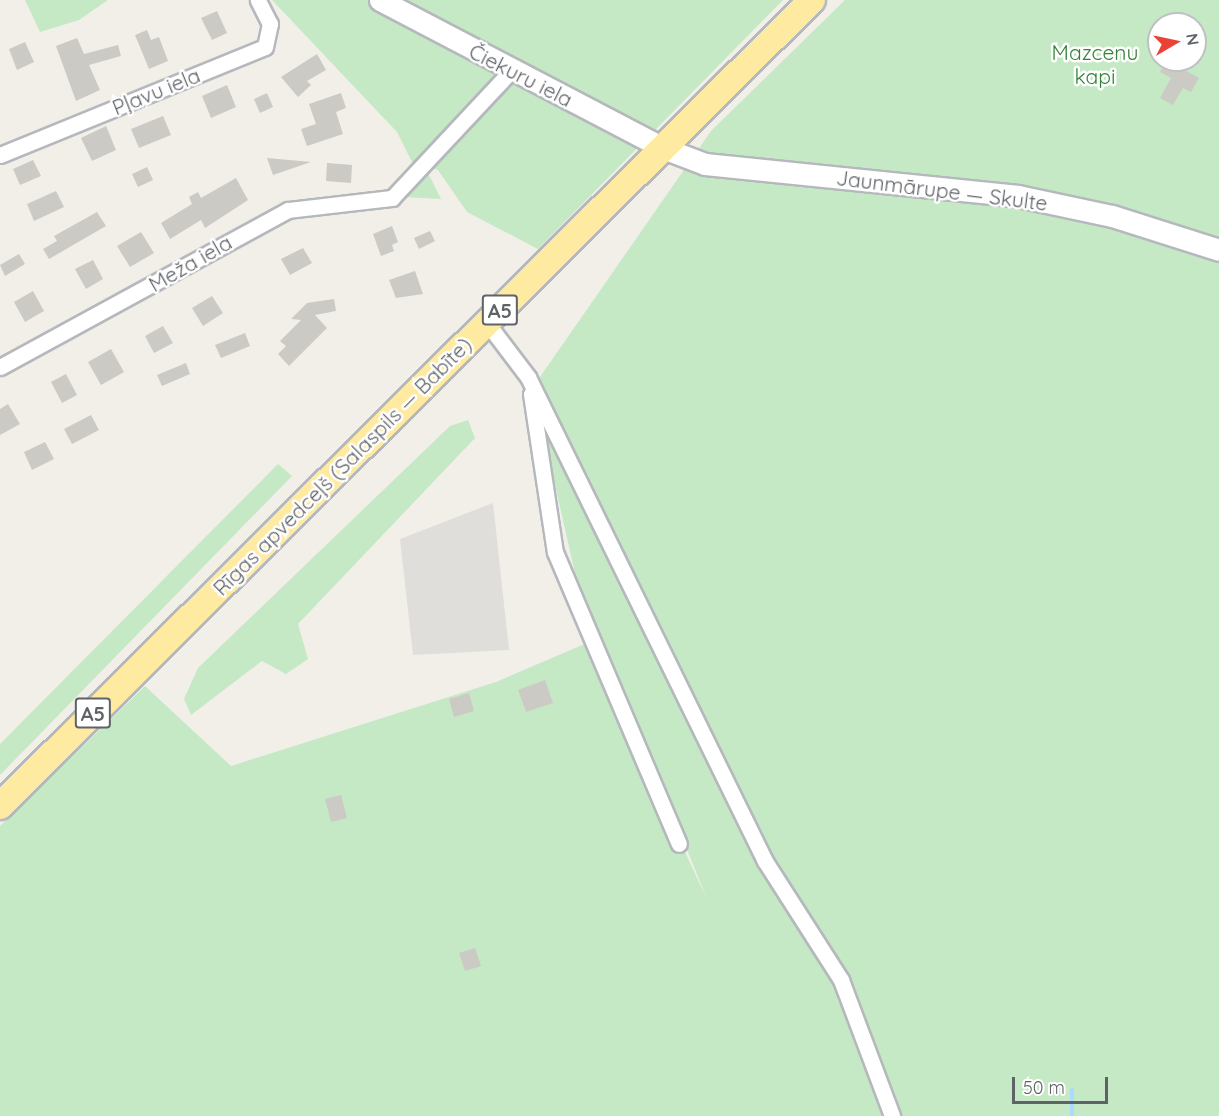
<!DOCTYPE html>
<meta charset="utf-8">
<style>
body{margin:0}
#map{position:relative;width:1219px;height:1116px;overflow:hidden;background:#f1efe8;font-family:Quicksand,sans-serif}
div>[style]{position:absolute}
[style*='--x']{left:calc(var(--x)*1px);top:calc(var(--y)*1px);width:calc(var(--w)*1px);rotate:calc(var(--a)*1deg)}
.industrial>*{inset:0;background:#e0deda}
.green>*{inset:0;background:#c5e8c5}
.stream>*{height:4px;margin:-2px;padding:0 2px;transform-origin:2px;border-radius:2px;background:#aadaff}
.building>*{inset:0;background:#cccac5}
.roads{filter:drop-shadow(2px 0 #b5b8bc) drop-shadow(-2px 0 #b5b8bc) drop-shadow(0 2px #b5b8bc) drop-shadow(0 -2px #b5b8bc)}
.minor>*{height:15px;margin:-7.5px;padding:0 7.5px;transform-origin:7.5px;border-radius:7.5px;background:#fff}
.secondary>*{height:21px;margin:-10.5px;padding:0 10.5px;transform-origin:10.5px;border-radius:10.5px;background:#fff}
.trunk>*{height:26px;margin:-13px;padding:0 13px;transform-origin:13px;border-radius:13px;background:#feeaa1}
span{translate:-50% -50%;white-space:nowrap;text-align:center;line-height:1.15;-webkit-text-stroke:5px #fff;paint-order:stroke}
.shield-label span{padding:2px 4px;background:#fff;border:2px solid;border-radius:4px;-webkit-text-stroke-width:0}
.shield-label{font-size:20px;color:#5f6368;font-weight:700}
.park-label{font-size:21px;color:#348238}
.street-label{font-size:21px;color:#5f6368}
.north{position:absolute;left:1147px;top:12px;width:60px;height:60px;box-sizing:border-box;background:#fff;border:2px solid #bfc1c3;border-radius:50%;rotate:81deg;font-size:16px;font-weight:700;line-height:24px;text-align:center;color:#5f6368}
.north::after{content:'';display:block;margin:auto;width:21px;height:27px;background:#ea4335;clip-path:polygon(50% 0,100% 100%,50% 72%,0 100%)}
.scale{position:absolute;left:1012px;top:1077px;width:96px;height:27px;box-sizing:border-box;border:3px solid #5f6368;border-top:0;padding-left:8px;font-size:18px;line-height:21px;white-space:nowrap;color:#5f6368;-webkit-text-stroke:4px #fff;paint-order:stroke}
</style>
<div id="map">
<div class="industrial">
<i style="clip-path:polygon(493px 503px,509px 650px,413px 655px,400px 539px)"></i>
</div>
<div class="green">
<i style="clip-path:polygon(25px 0,108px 0,79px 20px,40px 32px)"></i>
<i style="clip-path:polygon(272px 0,783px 0,538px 249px,467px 212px,438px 170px,412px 162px,397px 132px)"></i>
<i style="clip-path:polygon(evenodd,845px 0,1219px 0,1219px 1116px,0 1116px,0 826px,145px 686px,231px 766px,496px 682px,587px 643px,707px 899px,607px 652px,590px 640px,533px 387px,711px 131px,845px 0,1159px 24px,1195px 24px,1195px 60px,1159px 60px,1159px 24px)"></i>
<i style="clip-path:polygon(427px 171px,441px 199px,405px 197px)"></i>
<i style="clip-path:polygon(468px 420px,475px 438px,298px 624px,308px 659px,286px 674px,262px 661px,191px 715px,184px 699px,198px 668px,450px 426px)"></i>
<i style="clip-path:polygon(278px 464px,292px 476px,0 775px,0 744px)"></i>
</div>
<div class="stream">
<i style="--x:1072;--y:1116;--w:26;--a:-90"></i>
</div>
<div class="building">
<i style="clip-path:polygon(217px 11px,227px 33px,212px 40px,201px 18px)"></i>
<i style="clip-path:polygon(147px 30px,151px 40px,159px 37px,168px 61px,149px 69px,135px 35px)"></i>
<i style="clip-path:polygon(77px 38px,84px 54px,118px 45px,121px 56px,89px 65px,100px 90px,76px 101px,56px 46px)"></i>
<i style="clip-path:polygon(25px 42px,34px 62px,17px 70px,9px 49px)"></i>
<i style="clip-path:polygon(317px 54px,326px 70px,307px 81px,311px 85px,298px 97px,281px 77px)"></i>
<i style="clip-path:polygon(1167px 60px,1199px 78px,1191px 92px,1183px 88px,1173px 105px,1160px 98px,1171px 78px,1160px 72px)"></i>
<i style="clip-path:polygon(227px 85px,236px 107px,211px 118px,202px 96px)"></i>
<i style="clip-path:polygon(267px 93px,273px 107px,260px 113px,254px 99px)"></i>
<i style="clip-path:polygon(341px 93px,346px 108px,336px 112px,343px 134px,307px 146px,301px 129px,316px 124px,309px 104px)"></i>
<i style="clip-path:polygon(163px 116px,171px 135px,139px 148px,131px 129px)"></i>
<i style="clip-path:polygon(106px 126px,116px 150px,92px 161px,81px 138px)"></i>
<i style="clip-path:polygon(267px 158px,311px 162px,273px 175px)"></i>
<i style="clip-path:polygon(33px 160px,41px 176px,20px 185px,13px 169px)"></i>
<i style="clip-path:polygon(327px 163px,352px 165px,351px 183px,326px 181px)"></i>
<i style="clip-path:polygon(147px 167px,153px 180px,138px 187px,132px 174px)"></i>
<i style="clip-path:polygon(236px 178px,248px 200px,205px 228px,201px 220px,170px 239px,161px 223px,192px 204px,189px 197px,198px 192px,201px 198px)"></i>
<i style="clip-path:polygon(56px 191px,64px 207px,34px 221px,27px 204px)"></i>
<i style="clip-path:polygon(97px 212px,106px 226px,49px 259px,43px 249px,57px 241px,54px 236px)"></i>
<i style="clip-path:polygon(392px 226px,398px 242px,392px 245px,394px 251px,381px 256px,373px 234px)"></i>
<i style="clip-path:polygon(430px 231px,435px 241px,419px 249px,414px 238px)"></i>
<i style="clip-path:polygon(141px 232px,154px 253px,130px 267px,117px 246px)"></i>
<i style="clip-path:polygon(303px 248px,312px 263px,290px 275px,281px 259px)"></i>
<i style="clip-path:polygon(19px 254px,25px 264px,5px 276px,0 265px)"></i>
<i style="clip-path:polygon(93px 260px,103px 279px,86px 289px,75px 269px)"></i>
<i style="clip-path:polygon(415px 271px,423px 294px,396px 298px,389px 280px)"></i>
<i style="clip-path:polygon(33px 291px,44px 311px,25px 322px,14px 302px)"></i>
<i style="clip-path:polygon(212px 296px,223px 313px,203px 326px,192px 308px)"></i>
<i style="clip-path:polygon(334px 299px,336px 311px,315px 315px,327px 328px,289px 366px,278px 354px,286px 346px,280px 341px,301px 320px,291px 319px,307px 303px)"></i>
<i style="clip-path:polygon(163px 326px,173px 343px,154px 353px,145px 336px)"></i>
<i style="clip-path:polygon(245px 333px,250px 346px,221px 358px,215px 345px)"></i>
<i style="clip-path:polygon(111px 349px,124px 372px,101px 385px,88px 362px)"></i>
<i style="clip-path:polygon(186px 363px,190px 374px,162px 386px,157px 375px)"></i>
<i style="clip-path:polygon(66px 374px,77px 395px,62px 403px,51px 382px)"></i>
<i style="clip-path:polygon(8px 404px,20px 424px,0 435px,0 409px)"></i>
<i style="clip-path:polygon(91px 415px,99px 430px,72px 444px,64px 429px)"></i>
<i style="clip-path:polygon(45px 442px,54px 459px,32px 470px,24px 452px)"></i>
<i style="clip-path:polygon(545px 680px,553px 703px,526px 712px,518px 690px)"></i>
<i style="clip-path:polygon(469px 693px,474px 711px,454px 717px,449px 699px)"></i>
<i style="clip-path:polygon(341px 795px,347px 818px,331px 822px,325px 799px)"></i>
<i style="clip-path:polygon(475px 948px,481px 966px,465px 971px,459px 953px)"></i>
</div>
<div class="roads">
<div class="minor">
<i style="--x:0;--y:155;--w:286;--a:-22.2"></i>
<i style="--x:265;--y:47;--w:24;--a:-78"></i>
<i style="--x:270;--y:24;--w:27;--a:-117"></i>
<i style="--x:487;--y:323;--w:68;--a:52.8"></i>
<i style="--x:528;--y:377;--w:539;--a:63.91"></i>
<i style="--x:765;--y:861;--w:141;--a:57.4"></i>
<i style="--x:841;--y:980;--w:145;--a:69.4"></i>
<i style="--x:0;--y:367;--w:328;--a:-28.6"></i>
<i style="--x:288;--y:210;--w:105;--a:-6.6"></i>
<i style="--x:392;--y:198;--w:174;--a:-46.9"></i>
<i style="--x:531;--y:394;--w:160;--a:81.4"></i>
<i style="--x:555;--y:552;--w:317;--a:67"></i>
</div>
<div class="secondary">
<i style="--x:380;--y:0;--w:319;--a:27.6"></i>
<i style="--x:663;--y:148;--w:45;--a:20.9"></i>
<i style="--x:705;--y:164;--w:315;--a:5.8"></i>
<i style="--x:1018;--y:196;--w:96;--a:12"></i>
<i style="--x:1112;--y:216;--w:112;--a:17.6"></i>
</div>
<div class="trunk">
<i style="--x:0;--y:806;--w:1144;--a:-44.79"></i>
</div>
</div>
<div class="shield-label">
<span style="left:500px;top:310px">A5</span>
<span style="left:93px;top:713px">A5</span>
</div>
<div class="park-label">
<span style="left:1095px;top:64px">Mazcenu<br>kapi</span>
</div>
<div class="street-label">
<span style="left:521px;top:75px;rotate:27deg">Čiekuru iela</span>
<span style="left:156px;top:91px;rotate:-22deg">Pļavu iela</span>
<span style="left:942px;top:190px;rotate:7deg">Jaunmārupe — Skulte</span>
<span style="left:190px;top:263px;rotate:-30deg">Meža iela</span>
<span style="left:342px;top:466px;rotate:-45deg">Rīgas apvedceļš (Salaspils — Babīte)</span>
</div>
<div class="north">N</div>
<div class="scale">50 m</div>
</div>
